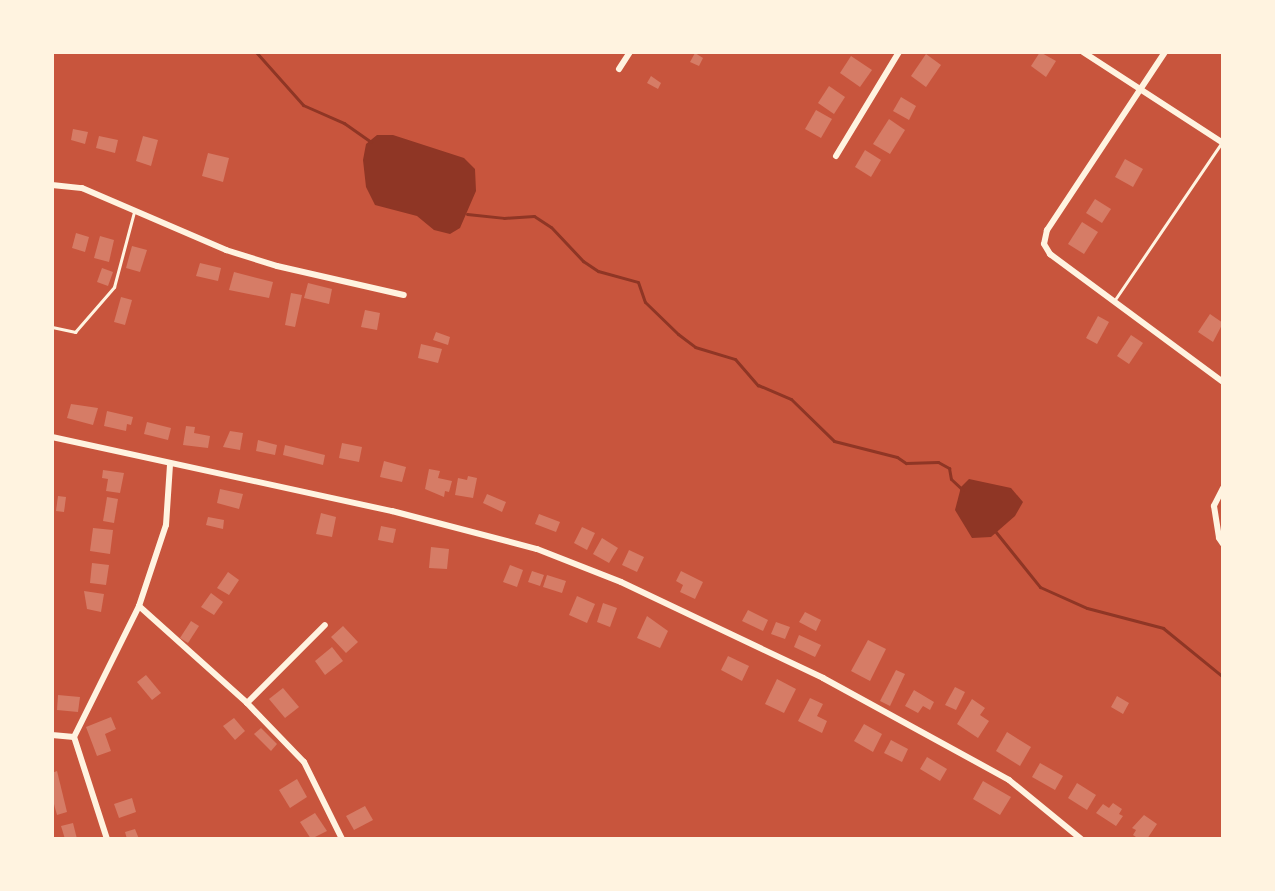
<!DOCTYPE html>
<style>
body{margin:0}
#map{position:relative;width:1275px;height:891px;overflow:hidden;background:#c8553d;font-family:Literata,serif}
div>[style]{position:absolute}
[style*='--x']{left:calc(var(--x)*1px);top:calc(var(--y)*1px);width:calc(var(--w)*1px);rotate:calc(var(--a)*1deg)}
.water>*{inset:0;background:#8f3625}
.stream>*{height:3px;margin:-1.5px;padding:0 1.5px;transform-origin:1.5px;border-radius:1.5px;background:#8f3625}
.building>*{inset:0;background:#d67c66}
.service>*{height:3px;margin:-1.5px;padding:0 1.5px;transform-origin:1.5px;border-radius:1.5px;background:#fff3e0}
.minor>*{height:6px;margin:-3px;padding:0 3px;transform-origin:3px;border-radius:3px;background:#fff3e0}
span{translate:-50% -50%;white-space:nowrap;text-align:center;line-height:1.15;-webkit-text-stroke:7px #fff3e0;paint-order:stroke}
.frame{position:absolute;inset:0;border:54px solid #fff3e0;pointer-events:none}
</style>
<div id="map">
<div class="water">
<i style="clip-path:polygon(377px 135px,393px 135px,464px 158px,475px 169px,476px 191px,460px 228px,450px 234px,434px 230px,417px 216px,375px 205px,366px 187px,363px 160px,366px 144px)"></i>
<i style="clip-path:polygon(969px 479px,1011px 488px,1023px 502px,1015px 516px,991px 537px,972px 538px,955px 510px,961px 487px)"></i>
</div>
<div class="stream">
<i style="--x:256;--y:52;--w:71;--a:48.4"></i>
<i style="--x:303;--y:105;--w:45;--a:23.7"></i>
<i style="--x:344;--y:123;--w:33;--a:35"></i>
<i style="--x:467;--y:214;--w:37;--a:6"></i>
<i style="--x:504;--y:218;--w:30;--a:-4"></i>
<i style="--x:534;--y:216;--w:20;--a:33"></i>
<i style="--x:551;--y:227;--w:47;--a:46.7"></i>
<i style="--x:583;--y:261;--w:18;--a:34"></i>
<i style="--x:598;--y:271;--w:41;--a:15.4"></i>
<i style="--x:638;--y:282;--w:21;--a:71"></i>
<i style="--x:645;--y:302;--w:46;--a:44.1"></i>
<i style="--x:678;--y:334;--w:21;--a:37"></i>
<i style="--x:695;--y:347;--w:42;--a:16.7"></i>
<i style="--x:735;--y:359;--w:35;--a:49"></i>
<i style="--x:758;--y:385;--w:36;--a:23"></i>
<i style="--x:791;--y:399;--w:60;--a:44.3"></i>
<i style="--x:834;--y:441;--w:65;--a:14.3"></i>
<i style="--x:897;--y:457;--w:11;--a:34"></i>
<i style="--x:906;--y:463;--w:32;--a:-2"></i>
<i style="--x:938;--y:462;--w:13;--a:29"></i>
<i style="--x:949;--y:468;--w:11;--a:80"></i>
<i style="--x:951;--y:479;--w:16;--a:43"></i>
<i style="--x:995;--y:531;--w:72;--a:51.2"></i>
<i style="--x:1040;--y:587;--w:51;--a:24.1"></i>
<i style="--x:1087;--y:608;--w:79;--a:14.7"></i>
<i style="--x:1163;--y:628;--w:77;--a:39.2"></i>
</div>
<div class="building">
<i style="clip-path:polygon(1040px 52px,1056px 61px,1046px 77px,1031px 66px)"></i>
<i style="clip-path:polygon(695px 53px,703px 58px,699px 66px,690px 62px)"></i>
<i style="clip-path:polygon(926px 54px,941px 65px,926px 87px,911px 76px)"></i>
<i style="clip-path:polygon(851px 56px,872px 70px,860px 87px,840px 73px)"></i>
<i style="clip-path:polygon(651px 76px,661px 83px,658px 89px,647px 83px)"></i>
<i style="clip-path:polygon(829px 86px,845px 97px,834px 114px,818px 103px)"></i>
<i style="clip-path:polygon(901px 97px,916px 106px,909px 120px,893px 111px)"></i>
<i style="clip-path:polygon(816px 110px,832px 119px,821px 138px,805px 129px)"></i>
<i style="clip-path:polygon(889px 119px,905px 130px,890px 154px,873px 144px)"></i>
<i style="clip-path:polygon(73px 129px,88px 132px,85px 144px,71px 140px)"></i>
<i style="clip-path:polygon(99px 136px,118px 140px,115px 153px,96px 148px)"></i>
<i style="clip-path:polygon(143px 136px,158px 140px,151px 166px,136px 161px)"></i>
<i style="clip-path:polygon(865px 150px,881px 160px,871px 177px,855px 167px)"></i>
<i style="clip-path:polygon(208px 153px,229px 158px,223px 182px,202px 176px)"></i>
<i style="clip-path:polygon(1125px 159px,1143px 169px,1133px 187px,1115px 177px)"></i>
<i style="clip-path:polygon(1095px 199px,1111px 209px,1102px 223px,1086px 213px)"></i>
<i style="clip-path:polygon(1082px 222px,1098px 232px,1084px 254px,1068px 244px)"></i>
<i style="clip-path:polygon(76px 233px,89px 237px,85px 252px,72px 248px)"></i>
<i style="clip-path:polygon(100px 236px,114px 240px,109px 262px,94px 258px)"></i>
<i style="clip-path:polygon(132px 246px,147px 250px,140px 272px,126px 268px)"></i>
<i style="clip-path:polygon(200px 263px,221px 268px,218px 281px,196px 276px)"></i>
<i style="clip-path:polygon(102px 268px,113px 272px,108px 286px,97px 282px)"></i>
<i style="clip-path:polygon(234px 272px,273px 282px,269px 298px,229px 290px)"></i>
<i style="clip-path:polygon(308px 283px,332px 289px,329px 304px,304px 298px)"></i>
<i style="clip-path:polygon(291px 293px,302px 295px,295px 327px,285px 325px)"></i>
<i style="clip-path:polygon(121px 297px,132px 300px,125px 325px,114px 322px)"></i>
<i style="clip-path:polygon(365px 310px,380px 313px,377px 330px,361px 327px)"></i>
<i style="clip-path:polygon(1210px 314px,1223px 323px,1213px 342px,1198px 332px)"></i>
<i style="clip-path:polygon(1098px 316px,1109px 322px,1097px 344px,1086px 338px)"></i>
<i style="clip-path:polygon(436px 332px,450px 337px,448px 345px,433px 340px)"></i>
<i style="clip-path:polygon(1131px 335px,1143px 343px,1129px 364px,1117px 356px)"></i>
<i style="clip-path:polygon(421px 344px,442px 349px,438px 363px,418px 358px)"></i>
<i style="clip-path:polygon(71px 404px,98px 408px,93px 425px,67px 418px)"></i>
<i style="clip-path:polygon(107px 411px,133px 417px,131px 425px,127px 424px,126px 431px,104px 426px)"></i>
<i style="clip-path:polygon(147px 422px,171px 428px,168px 440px,144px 434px)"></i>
<i style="clip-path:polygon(186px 426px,195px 427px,194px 433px,210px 436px,208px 448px,183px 445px)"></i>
<i style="clip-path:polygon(230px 431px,243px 433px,240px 450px,223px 447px)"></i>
<i style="clip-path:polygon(258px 440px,277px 445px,275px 455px,256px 451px)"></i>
<i style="clip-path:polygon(342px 443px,362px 447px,359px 462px,339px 458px)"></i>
<i style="clip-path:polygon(285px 445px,325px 455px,323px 465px,283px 455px)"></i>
<i style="clip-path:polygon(384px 461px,406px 467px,402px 482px,380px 477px)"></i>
<i style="clip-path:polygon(429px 469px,440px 471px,438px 478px,452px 481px,449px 492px,445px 491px,444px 497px,425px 489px)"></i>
<i style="clip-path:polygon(103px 470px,124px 473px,120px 493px,106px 491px,108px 479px,102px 478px)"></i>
<i style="clip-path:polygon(468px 476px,477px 478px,473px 498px,455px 495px,458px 478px,467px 480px)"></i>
<i style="clip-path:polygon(220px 489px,243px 494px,239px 509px,217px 503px)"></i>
<i style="clip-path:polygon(487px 494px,506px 502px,502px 512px,483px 503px)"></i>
<i style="clip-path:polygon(58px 496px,66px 497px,64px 512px,56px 511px)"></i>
<i style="clip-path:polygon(107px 497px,118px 499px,114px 523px,103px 521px)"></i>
<i style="clip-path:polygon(321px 513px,336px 517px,332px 537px,316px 534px)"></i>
<i style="clip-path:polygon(539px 514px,560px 522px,556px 532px,535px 524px)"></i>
<i style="clip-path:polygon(208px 517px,224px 520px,223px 529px,206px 525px)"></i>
<i style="clip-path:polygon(381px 526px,396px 529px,393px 543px,378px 540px)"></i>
<i style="clip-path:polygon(582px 527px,595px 533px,587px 550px,574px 543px)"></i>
<i style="clip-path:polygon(93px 528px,113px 530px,110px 554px,90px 551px)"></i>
<i style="clip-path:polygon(602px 538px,618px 548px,609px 563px,593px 554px)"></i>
<i style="clip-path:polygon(431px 547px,449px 549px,447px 569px,429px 568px)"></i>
<i style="clip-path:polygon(629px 550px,644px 557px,637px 572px,622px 565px)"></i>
<i style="clip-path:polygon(92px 563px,109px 565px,106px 585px,90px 583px)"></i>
<i style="clip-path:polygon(510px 565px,523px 570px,517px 587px,503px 582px)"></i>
<i style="clip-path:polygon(532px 571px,544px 575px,540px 586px,528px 582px)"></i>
<i style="clip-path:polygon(681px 571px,703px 582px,695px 599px,680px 592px,683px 585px,676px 581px)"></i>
<i style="clip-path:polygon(228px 572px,239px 580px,229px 595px,217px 588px)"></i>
<i style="clip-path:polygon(547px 575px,566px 581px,562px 593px,543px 587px)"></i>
<i style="clip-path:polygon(84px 591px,104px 594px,101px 612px,87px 609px)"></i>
<i style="clip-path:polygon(211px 593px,223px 602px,214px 615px,201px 607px)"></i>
<i style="clip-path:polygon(577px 596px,595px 604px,587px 623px,569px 615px)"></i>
<i style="clip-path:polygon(603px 603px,617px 608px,610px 627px,597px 622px)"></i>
<i style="clip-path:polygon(748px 610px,768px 620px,763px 631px,742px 621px)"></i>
<i style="clip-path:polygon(805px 612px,821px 620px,816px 631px,799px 622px)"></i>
<i style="clip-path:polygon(647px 616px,668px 631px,660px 648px,637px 638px)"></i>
<i style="clip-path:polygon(191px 621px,199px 626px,188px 643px,180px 638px)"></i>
<i style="clip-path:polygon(776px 622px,790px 627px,785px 639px,771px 634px)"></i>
<i style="clip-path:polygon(343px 626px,358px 642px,346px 653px,331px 637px)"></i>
<i style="clip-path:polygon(799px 635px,821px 645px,815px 657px,794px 647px)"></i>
<i style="clip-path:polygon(868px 640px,886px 649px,870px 681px,851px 671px)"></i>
<i style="clip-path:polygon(332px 647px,343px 661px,325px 675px,315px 661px)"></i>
<i style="clip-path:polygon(728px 656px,749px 666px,742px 681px,721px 670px)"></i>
<i style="clip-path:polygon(896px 670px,905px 674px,890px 706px,880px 701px)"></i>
<i style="clip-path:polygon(146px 675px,161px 693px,152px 700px,137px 682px)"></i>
<i style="clip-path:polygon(777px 679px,796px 689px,784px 713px,765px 704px)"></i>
<i style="clip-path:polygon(955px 687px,965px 692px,956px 710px,945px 705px)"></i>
<i style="clip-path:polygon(283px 688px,299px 707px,285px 718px,269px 699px)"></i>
<i style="clip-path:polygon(914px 690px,934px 702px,930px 710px,923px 706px,918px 713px,905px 706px)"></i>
<i style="clip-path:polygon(58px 695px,80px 697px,78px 712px,57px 710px)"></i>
<i style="clip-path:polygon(1117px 696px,1129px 703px,1123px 714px,1111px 707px)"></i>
<i style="clip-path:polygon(810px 698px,823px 704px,817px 716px,827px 721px,822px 733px,798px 721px)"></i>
<i style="clip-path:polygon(972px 699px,985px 708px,980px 715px,989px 721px,978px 738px,957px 724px)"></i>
<i style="clip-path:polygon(111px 717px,116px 729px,105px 734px,111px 751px,97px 756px,86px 727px)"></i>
<i style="clip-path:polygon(234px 718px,245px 731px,235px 740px,223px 726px)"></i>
<i style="clip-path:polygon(864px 724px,882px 734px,873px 752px,854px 741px)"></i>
<i style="clip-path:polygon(261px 728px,277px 744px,271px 751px,254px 734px)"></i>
<i style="clip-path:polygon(1007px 732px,1031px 747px,1020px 766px,996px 751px)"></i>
<i style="clip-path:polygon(891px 740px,908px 749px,902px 762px,884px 753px)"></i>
<i style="clip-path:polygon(927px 757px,947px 769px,940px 781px,920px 769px)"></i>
<i style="clip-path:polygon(1040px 763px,1063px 776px,1055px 790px,1032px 777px)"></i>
<i style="clip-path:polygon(57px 771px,67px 812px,57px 815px,52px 797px,52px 773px)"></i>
<i style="clip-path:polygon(297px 779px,307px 797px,290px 808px,279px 790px)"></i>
<i style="clip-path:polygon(983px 781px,1011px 797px,1000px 815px,973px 799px)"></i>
<i style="clip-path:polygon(1077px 783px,1096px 795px,1087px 810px,1068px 798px)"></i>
<i style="clip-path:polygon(132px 798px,136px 812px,119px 818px,114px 804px)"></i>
<i style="clip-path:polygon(1113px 803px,1122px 809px,1119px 814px,1123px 816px,1116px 826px,1096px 813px,1103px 804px,1109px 808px)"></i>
<i style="clip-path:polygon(365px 806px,373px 820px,354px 830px,346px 816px)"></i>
<i style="clip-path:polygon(315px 813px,327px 831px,311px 839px,300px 822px)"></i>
<i style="clip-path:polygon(1144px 815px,1157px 824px,1147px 839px,1139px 839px,1133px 835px,1136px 830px,1132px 828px)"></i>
<i style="clip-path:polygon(73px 823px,77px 839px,65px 839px,61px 826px)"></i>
<i style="clip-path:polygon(135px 829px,139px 839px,127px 839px,125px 832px)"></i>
</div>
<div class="service">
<i style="--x:1114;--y:301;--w:192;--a:-55.8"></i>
<i style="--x:52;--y:327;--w:24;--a:12"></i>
<i style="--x:75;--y:332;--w:60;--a:-49.1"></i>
<i style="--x:114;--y:287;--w:78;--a:-75.1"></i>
</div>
<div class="minor">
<i style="--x:1083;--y:52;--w:167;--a:33"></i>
<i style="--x:1165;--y:52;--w:214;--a:123.5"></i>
<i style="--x:1047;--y:230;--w:14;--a:102"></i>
<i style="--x:1044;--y:244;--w:12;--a:59"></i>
<i style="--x:1050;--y:254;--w:215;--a:36.5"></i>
<i style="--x:619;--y:69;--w:20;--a:-57"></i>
<i style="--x:836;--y:156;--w:122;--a:-58.8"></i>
<i style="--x:52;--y:185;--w:30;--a:6"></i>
<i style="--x:82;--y:188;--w:157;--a:23.3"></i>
<i style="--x:226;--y:250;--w:53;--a:17.4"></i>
<i style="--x:277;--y:266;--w:130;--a:12.9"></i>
<i style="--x:52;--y:437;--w:348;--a:12.3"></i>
<i style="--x:392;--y:511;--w:150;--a:14.7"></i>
<i style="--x:537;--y:549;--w:90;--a:21.4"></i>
<i style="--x:621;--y:582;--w:224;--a:25.4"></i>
<i style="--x:823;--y:678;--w:212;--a:28.7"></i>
<i style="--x:1009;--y:780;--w:93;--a:39.3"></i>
<i style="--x:1223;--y:488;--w:20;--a:117"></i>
<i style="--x:1214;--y:506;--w:32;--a:81"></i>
<i style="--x:1219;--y:538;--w:7;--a:56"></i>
<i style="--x:139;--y:606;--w:145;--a:41.9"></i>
<i style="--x:247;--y:703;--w:82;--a:46"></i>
<i style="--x:304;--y:762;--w:86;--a:63.7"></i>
<i style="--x:247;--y:703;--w:110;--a:-45"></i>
<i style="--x:52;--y:735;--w:22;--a:5"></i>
<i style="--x:107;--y:839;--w:107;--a:-107.9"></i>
<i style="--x:74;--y:737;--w:146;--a:-63.6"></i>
<i style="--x:139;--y:606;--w:85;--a:-71.6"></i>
<i style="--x:166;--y:525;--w:60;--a:-86.2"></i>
</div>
<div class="frame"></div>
</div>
